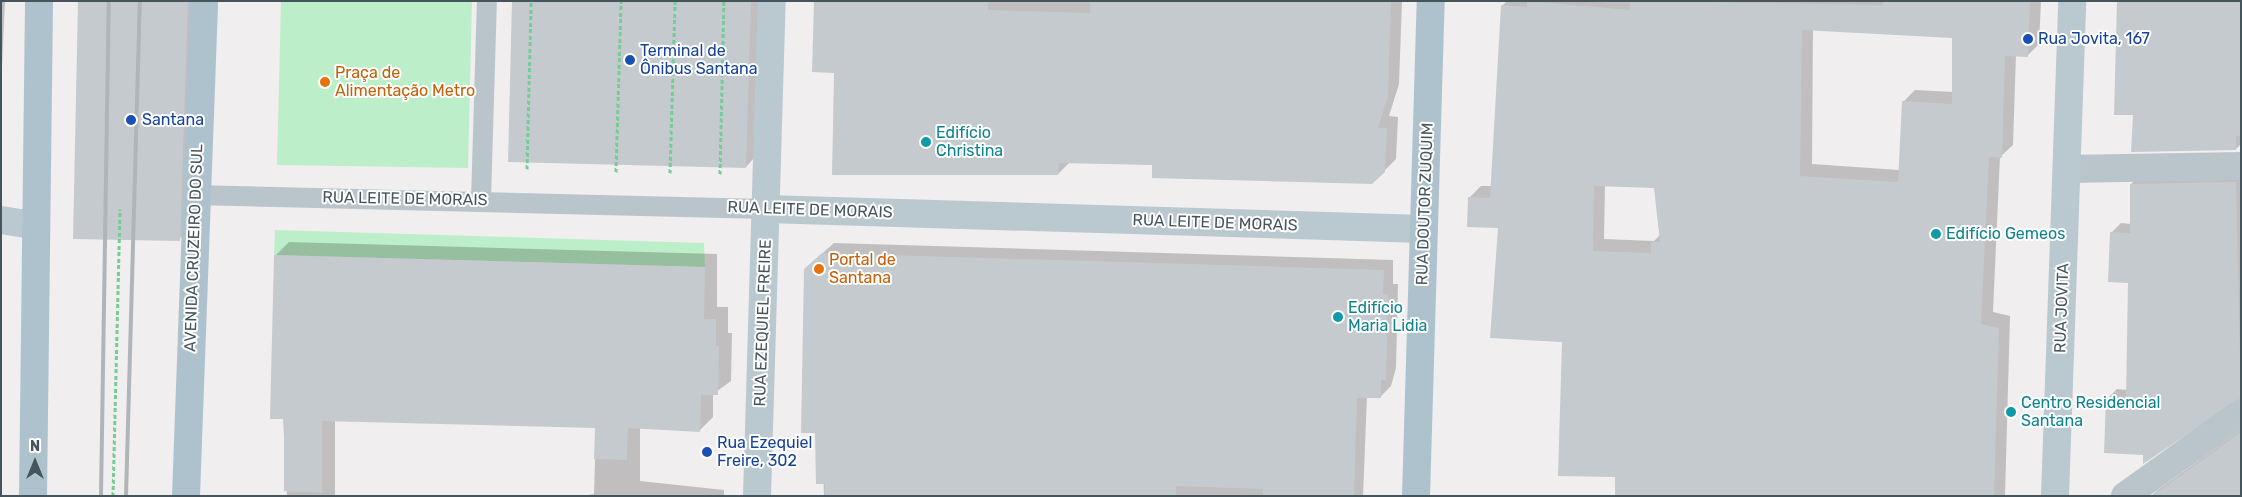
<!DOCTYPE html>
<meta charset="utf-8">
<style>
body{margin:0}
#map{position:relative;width:2242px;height:497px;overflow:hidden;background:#f1eeef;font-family:Rubik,sans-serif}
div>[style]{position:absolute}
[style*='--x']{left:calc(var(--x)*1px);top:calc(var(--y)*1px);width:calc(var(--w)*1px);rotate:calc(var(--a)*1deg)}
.green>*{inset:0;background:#bcefc9}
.shadow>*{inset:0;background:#0003}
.building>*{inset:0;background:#c5cace}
.path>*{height:3px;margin-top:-1.5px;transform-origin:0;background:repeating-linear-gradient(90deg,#74cd95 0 4px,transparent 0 6.5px)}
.lane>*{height:20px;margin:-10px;padding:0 10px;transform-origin:10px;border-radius:10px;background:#bac5cb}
.street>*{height:28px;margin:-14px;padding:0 14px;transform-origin:14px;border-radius:14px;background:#bac5cb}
.secondary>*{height:28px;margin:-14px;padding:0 14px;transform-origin:14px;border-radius:14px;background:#bac8d0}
.primary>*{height:28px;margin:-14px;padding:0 14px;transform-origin:14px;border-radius:14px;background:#aec2cd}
.rail>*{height:4px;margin:-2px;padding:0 2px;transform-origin:2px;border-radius:2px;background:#b0b5b9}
.dots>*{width:14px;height:14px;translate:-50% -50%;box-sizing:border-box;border:2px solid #fff;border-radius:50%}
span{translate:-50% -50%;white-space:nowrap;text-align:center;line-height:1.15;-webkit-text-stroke:4px #fff;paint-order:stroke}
.transit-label{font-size:16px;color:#164399}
.left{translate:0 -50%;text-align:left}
.food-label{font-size:16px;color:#c56008}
.culture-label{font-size:16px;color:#0d838f}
.street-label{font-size:16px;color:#46555c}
.frame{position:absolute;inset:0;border:2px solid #46555c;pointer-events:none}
.north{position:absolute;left:10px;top:437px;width:50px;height:50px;-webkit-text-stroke:4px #fff;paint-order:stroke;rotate:0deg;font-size:14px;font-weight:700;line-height:20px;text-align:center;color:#46555c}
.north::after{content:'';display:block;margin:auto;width:18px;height:22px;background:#46555c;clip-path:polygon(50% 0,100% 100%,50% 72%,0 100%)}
</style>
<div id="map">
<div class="green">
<i style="clip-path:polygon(281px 1px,472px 1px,468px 168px,277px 165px)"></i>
<i style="clip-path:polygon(275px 230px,704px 243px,705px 267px,274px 255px)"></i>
</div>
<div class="shadow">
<i style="clip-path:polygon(1px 1px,5px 1px,1px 90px)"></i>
<i style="clip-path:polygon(79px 1px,197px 1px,188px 231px,179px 239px)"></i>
<i style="clip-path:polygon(513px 1px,759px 1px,754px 158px,746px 167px)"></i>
<i style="clip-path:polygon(816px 1px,1402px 1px,1399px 84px,1389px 116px,1398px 117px,1396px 159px,1384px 171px,1070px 162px,1058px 174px,833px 173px,835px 72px)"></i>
<i style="clip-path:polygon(evenodd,1507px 1px,2041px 1px,2039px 44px,2027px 56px,2016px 55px,2013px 145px,2000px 157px,1993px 312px,2010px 316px,2005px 496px,1617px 496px,1617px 476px,1564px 341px,1500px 227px,1469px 198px,1481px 186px,1492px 186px,1503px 5px,1507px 1px,1813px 29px,1953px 36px,1953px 92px,1915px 90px,1903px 102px,1899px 170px,1812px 164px,1813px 29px,1507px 1px,1605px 185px,1655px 187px,1660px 235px,1654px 241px,1604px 239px,1605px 185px)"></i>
<i style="clip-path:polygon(2241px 1px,2241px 144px,2236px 149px,2134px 114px)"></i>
<i style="clip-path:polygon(2241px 173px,2241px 399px,2231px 399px,2144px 453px,2107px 399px,2117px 389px,2127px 390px,2129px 281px,2111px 233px,2121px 223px,2131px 224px,2131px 184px,2141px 175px)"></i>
<i style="clip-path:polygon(289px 242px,717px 254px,717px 307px,728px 307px,728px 333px,732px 333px,731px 381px,713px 394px,713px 417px,700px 430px,640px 428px,640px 481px,724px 490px,724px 496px,582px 496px,594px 494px,596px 427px,335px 420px,335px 496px,287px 496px,275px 256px)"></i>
<i style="clip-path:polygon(834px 243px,1393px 260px,1393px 284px,1398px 284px,1396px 368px,1391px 386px,1381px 396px,1367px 396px,1363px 496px,824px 496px,816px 259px)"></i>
<i style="clip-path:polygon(2241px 430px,2241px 496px,2151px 496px,2158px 490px)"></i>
</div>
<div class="building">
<i style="clip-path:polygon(78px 1px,188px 1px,180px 241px,73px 239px)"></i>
<i style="clip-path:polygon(512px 1px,751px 1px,746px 168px,508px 162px)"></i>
<i style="clip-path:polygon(814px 1px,988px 1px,988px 10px,1090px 13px,1090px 1px,1391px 1px,1388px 96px,1378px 128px,1387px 128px,1385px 172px,1372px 184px,1152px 178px,1152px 165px,1059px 163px,1058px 175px,832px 175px,834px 73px,812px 72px)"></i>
<i style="clip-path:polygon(evenodd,1527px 1px,1630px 10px,1630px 1px,1883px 5px,1883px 1px,2030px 1px,2028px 57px,2005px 56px,2002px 158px,1989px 157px,1981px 324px,1999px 328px,1994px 496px,1615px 496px,1615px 477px,1558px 476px,1562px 342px,1490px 338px,1498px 228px,1467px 227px,1468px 197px,1490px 198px,1501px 5px,1527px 7px,1527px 1px,1802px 30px,1952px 38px,1952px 104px,1902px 101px,1898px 182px,1800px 176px,1802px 30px,1527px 1px,1594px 186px,1654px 188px,1660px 242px,1651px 242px,1651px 253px,1593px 251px,1594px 186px)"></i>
<i style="clip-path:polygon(2117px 1px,2241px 1px,2241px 136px,2236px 136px,2236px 150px,2131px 152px,2133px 115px,2114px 115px)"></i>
<i style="clip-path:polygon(2236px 182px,2241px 398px,2143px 464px,2143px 455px,2104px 453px,2106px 398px,2126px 399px,2128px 283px,2108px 282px,2110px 232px,2130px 233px,2130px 184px)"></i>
<i style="clip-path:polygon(822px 253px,1384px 270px,1383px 294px,1388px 295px,1386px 380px,1381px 380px,1381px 398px,1357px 398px,1354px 496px,1263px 496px,1263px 489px,1176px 486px,1176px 496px,825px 496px,825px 484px,816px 484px,815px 433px,801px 433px,804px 269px)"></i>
<i style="clip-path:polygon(274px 255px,705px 267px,704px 319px,716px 319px,716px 346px,719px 346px,718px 395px,701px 395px,700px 432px,628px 428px,627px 460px,594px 459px,595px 428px,322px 421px,322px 493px,284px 491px,284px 419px,270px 419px)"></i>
<i style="clip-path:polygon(2241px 432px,2241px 496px,2152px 496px)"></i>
</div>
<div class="path">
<i style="--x:527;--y:169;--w:168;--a:-88.6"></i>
<i style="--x:616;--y:172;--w:171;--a:-88.3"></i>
<i style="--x:670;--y:173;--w:172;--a:-88.3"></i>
<i style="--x:720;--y:174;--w:173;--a:-88.7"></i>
<i style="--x:113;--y:496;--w:287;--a:-88.6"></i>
</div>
<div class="lane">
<i style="--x:195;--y:195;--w:572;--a:1.4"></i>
<i style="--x:481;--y:200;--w:199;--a:-88.3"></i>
</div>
<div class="street">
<i style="--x:2067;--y:169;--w:174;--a:-1"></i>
<i style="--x:2125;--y:496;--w:143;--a:-35.6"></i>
</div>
<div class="secondary">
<i style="--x:767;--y:209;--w:657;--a:1.74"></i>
<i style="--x:1;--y:220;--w:33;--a:9"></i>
<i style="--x:757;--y:496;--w:495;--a:-88.3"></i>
<i style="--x:2055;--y:496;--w:495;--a:-88"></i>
</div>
<div class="primary">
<i style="--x:33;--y:496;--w:495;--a:-89.3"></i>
<i style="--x:186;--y:496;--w:495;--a:-87.9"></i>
<i style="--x:1416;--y:496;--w:495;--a:-88.3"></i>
</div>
<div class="rail">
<i style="--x:101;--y:496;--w:495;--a:-89.1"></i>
<i style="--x:126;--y:496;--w:495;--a:-88.4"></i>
</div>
<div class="dots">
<i style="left:2028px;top:39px;background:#1a4fb4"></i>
<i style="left:630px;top:60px;background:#1a4fb4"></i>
<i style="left:325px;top:82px;background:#e8710a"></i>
<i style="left:131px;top:120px;background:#1a4fb4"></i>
<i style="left:926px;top:142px;background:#0f9aa8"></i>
<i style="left:1936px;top:234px;background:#0f9aa8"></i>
<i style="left:819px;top:269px;background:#e8710a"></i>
<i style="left:1338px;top:317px;background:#0f9aa8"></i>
<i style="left:2011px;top:412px;background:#0f9aa8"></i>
<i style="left:707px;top:452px;background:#1a4fb4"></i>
</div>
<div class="transit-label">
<span class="left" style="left:2038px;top:39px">Rua Jovita, 167</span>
<span class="left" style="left:640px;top:60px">Terminal de<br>Ônibus Santana</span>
<span class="left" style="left:142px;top:120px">Santana</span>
<span class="left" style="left:717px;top:452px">Rua Ezequiel<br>Freire, 302</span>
</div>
<div class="food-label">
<span class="left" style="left:335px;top:82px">Praça de<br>Alimentação Metro</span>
<span class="left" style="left:829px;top:269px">Portal de<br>Santana</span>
</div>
<div class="culture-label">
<span class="left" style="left:936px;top:142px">Edifício<br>Christina</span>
<span class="left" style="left:1946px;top:234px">Edifício Gemeos</span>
<span class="left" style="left:1348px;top:317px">Edifício<br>Maria Lidia</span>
<span class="left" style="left:2021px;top:412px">Centro Residencial<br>Santana</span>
</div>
<div class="street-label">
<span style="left:405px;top:199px;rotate:1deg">RUA LEITE DE MORAIS</span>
<span style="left:1425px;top:204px;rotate:-88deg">RUA DOUTOR ZUQUIM</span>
<span style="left:810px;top:210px;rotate:2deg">RUA LEITE DE MORAIS</span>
<span style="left:1215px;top:223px;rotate:2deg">RUA LEITE DE MORAIS</span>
<span style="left:194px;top:248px;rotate:-88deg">AVENIDA CRUZEIRO DO SUL</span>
<span style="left:2062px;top:308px;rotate:-88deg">RUA JOVITA</span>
<span style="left:763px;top:323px;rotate:-88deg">RUA EZEQUIEL FREIRE</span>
</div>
<div class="frame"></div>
<div class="north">N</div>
</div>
